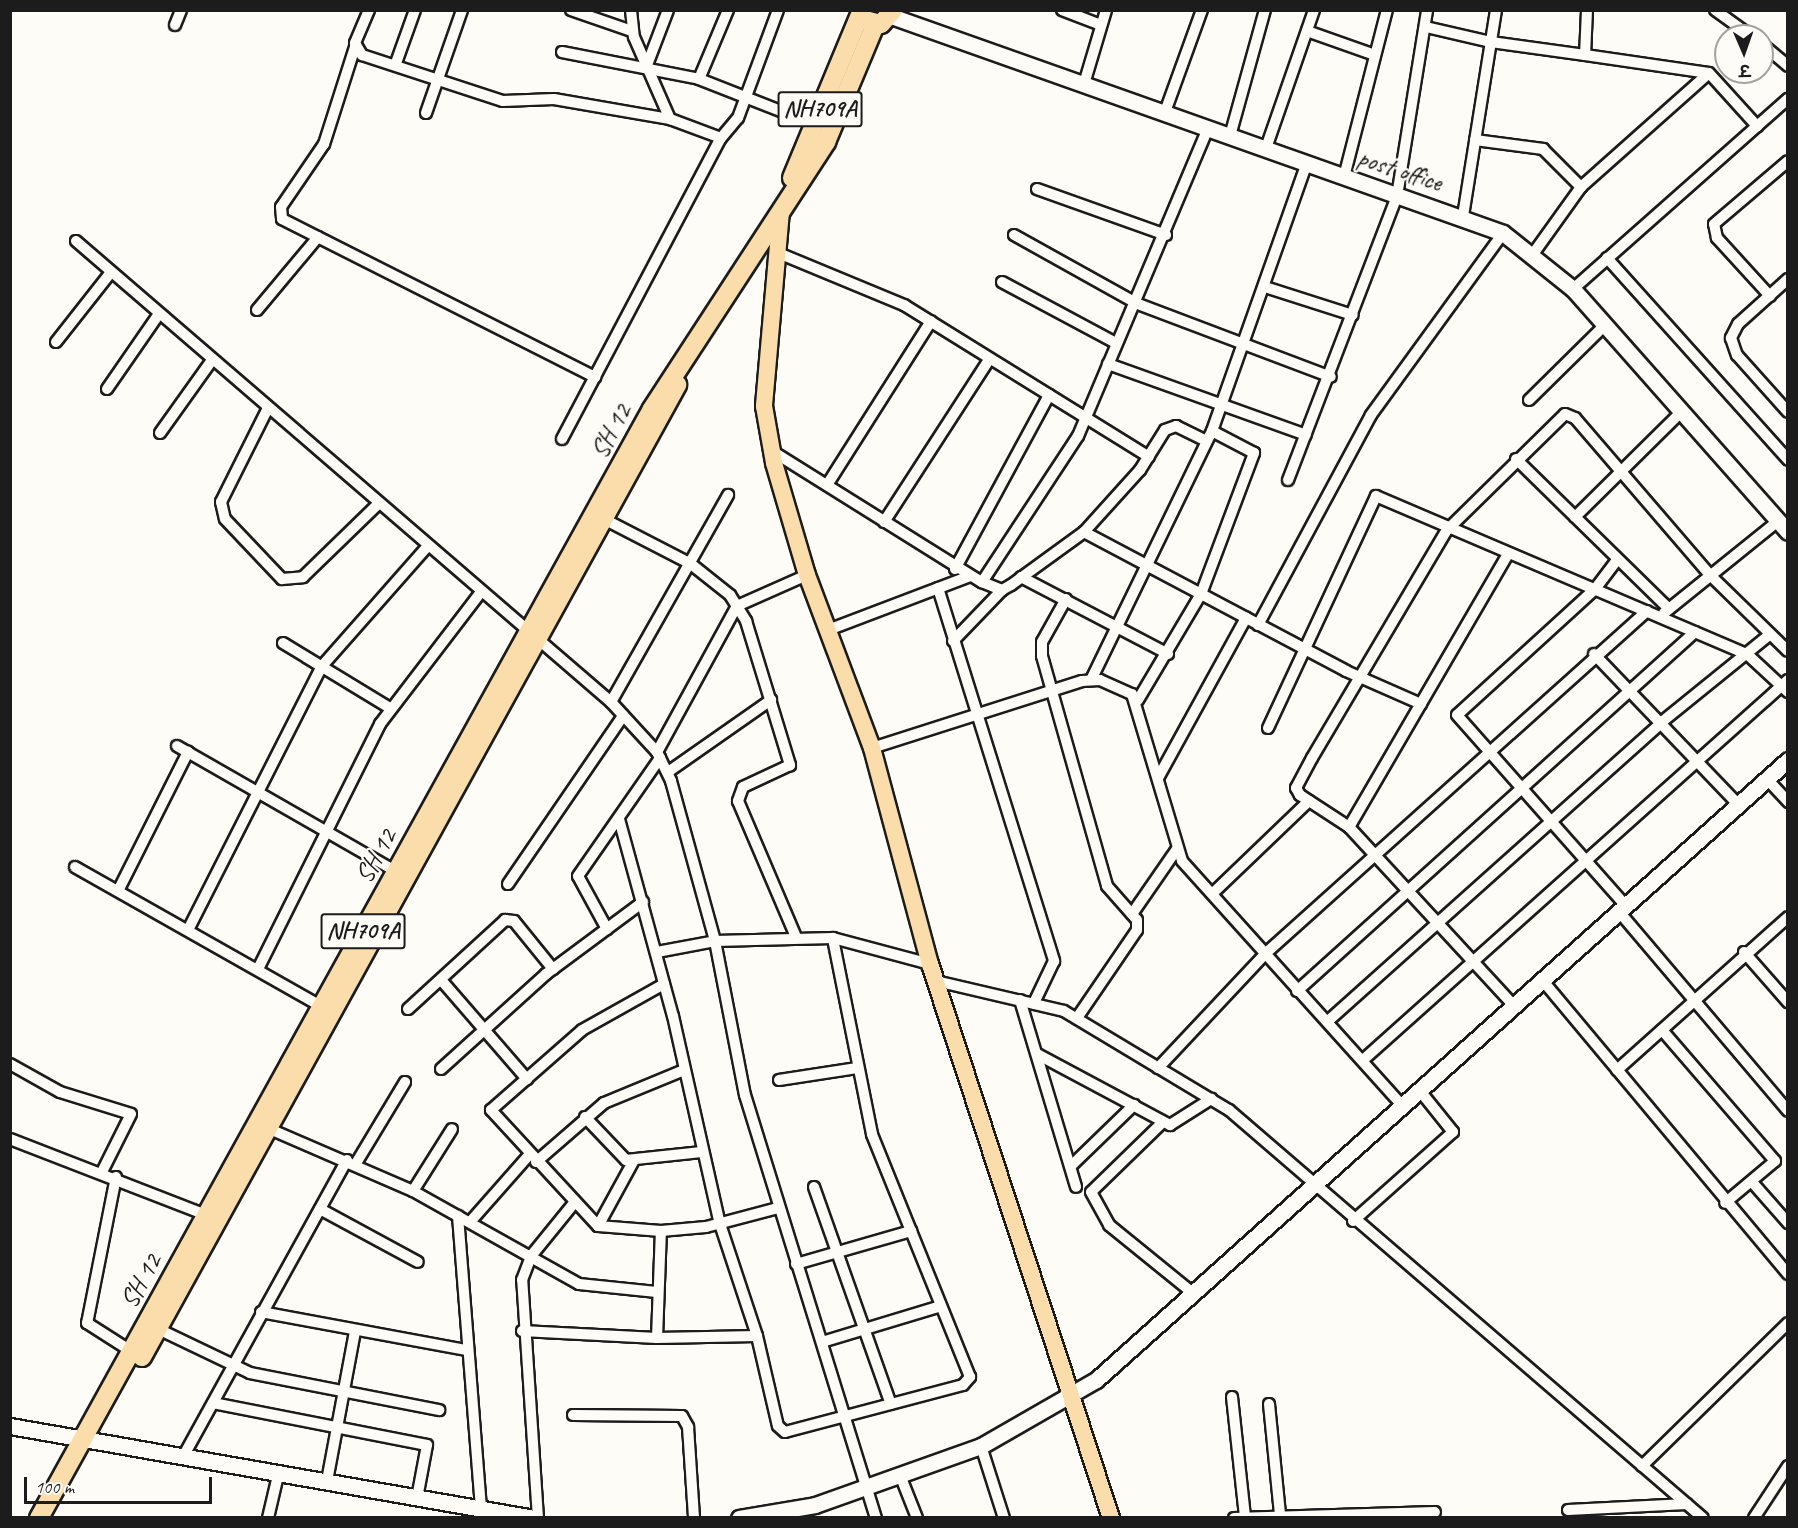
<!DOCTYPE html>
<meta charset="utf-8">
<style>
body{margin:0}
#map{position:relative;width:1798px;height:1528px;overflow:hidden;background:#fdfcf7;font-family:Caveat,"Playpen Sans Deva",sans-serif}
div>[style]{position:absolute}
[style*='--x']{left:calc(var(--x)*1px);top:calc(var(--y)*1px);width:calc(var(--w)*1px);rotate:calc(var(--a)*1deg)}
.roads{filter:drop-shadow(2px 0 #1c1c1c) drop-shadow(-2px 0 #1c1c1c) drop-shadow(0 2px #1c1c1c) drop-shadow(0 -2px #1c1c1c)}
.street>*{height:10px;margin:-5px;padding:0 5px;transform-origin:5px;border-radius:5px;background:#fdfcf7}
.secondary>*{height:15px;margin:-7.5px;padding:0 7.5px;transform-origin:7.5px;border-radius:7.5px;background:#fdfcf7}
.primary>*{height:16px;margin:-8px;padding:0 8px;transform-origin:8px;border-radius:8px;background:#faddab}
.highway>*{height:18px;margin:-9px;padding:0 9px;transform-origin:9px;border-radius:9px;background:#faddab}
span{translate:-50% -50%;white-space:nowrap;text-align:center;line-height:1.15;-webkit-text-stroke:4.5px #fdfcf7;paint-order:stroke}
.shield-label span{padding:2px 4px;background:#fdfcf7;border:2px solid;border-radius:4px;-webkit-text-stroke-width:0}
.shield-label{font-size:24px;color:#1c1c1c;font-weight:700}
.street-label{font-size:26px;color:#1c1c1c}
.frame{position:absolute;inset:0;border:12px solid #1c1c1c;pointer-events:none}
.north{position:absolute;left:1714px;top:24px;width:60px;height:60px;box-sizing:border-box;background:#fdfcf7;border:2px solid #a3a29f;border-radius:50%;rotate:178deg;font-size:16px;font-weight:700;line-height:24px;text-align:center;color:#1c1c1c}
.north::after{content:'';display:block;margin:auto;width:21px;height:27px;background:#1c1c1c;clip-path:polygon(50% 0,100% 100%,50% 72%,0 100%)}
.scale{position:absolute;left:24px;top:1477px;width:188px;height:27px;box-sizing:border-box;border:3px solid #1c1c1c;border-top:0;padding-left:8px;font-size:18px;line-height:21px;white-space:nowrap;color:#1c1c1c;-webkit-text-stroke:4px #fdfcf7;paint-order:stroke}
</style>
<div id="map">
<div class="roads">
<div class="street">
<i style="--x:369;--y:10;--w:36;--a:113"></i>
<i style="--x:355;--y:43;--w:14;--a:60"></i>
<i style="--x:362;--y:55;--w:148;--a:18.1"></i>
<i style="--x:503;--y:101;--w:51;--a:-2.2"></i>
<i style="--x:554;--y:99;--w:118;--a:9.8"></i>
<i style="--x:571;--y:10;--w:65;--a:19"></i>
<i style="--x:631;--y:10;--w:27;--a:84"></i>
<i style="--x:634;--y:37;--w:90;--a:66.3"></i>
<i style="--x:670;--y:119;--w:54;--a:20.4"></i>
<i style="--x:721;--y:138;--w:26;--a:-50"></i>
<i style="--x:738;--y:118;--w:115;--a:-69.7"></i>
<i style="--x:1062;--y:10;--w:42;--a:21"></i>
<i style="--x:1587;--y:10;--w:45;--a:92.5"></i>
<i style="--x:1585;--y:55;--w:125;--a:8.3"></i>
<i style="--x:1709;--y:73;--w:72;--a:47.8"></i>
<i style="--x:1715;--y:10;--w:44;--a:35.8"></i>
<i style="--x:175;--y:25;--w:16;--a:-68"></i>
<i style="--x:1426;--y:27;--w:67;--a:13"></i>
<i style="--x:1491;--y:42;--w:95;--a:7.9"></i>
<i style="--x:1307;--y:31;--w:72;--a:19.4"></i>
<i style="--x:1762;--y:44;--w:34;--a:40"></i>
<i style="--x:355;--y:47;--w:102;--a:107.7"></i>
<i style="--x:324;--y:144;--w:76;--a:124.3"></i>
<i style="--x:281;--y:207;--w:12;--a:85"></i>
<i style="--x:282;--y:219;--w:351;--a:26.8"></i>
<i style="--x:562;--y:52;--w:140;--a:11.1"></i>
<i style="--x:699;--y:79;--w:123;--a:21.4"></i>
<i style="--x:396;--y:63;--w:56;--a:-70.3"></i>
<i style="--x:647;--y:65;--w:59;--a:-69.1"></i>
<i style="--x:699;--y:79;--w:75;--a:-67.2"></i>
<i style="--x:1084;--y:84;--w:77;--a:-73.4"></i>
<i style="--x:1165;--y:112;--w:109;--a:-70.1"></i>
<i style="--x:426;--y:113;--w:109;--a:-70.7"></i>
<i style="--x:1230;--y:136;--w:131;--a:-74.5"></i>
<i style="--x:1475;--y:140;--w:69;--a:7.5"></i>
<i style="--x:1543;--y:149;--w:54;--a:45"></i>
<i style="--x:1266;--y:148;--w:146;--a:-70.8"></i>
<i style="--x:1344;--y:177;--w:172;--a:-75.6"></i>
<i style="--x:1037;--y:189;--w:137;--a:19.6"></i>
<i style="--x:1463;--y:216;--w:209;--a:-80.9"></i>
<i style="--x:1014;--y:235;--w:142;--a:29.1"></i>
<i style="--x:1138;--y:304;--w:206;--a:20.7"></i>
<i style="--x:76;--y:241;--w:706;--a:40.75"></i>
<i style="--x:611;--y:702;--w:68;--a:47.4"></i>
<i style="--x:657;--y:752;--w:32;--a:64"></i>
<i style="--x:671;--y:781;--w:166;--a:74.6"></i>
<i style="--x:715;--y:941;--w:157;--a:79"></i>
<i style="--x:745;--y:1095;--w:443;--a:72.8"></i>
<i style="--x:776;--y:252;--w:139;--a:22.5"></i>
<i style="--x:904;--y:305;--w:288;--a:31.8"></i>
<i style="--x:1533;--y:254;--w:82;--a:-54.4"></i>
<i style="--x:1581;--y:187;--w:171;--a:-41.7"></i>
<i style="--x:1607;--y:258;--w:271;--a:48.1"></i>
<i style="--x:1788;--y:279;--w:67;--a:138"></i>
<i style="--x:1738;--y:324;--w:16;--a:117"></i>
<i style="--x:1731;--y:338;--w:18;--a:71"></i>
<i style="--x:1737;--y:355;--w:76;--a:48.2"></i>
<i style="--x:1002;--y:282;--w:129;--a:28.2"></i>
<i style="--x:1265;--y:287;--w:92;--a:17.7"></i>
<i style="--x:1573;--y:289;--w:287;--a:-41.5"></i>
<i style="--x:1770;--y:296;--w:79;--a:-132.4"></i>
<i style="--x:1717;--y:238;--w:14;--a:-102"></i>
<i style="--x:1714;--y:224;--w:97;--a:-40.4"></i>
<i style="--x:257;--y:310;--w:95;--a:-50.1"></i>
<i style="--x:56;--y:342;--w:89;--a:-51.8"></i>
<i style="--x:1108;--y:364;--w:210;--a:19.7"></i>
<i style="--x:107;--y:389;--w:91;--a:-55.3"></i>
<i style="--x:1529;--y:400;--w:108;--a:-44.6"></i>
<i style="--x:268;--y:408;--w:105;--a:116.6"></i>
<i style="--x:221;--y:502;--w:17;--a:77"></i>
<i style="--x:225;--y:519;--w:83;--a:46.5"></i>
<i style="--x:282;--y:579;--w:21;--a:-5"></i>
<i style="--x:303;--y:577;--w:105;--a:-44.2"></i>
<i style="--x:160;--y:433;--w:90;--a:-54.5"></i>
<i style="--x:562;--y:439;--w:340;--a:-62.2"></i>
<i style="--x:772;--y:451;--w:248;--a:32"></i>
<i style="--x:982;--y:582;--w:175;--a:-56.7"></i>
<i style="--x:1078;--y:436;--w:334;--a:-67.1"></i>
<i style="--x:1516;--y:459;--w:214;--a:44.4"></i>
<i style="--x:1288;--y:480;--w:304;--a:-69"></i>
<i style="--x:1397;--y:196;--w:188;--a:-80.8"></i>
<i style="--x:827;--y:485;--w:194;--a:-57.6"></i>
<i style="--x:600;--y:517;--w:102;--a:27.3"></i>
<i style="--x:691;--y:564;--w:50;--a:38.5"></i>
<i style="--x:730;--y:595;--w:31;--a:58"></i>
<i style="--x:746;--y:621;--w:151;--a:73"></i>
<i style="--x:790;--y:765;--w:52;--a:154.9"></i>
<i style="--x:743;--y:787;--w:15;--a:110"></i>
<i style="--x:738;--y:801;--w:148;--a:66.9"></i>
<i style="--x:1575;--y:517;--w:149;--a:-44.7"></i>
<i style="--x:884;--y:522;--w:193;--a:-57.1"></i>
<i style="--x:1084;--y:532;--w:297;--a:27.9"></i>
<i style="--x:1346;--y:671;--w:82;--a:23.7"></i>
<i style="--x:1508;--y:554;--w:316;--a:120.2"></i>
<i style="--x:1349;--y:827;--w:59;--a:-146.9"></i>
<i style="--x:1300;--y:795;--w:8;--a:-120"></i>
<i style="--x:1296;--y:788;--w:34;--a:-62"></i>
<i style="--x:1312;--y:758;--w:265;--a:-59.4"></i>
<i style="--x:1447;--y:530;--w:165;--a:-44.5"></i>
<i style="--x:1565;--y:414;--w:11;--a:22"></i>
<i style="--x:1575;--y:418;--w:206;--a:49.3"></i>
<i style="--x:1709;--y:574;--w:110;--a:44.3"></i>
<i style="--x:1617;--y:560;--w:38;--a:127"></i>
<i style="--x:1594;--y:590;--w:185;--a:137.6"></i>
<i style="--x:1457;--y:715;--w:256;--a:48.5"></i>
<i style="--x:955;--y:569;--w:198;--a:-61.6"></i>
<i style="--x:1021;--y:577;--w:166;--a:27.6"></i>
<i style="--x:982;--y:582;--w:22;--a:22"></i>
<i style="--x:1002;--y:590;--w:10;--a:-29"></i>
<i style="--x:1011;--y:585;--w:90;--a:-36"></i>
<i style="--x:1084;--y:532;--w:84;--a:-47.9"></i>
<i style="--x:1140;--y:470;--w:47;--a:-58"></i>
<i style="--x:1165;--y:430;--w:12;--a:-20"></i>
<i style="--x:1176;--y:426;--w:34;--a:26"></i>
<i style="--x:938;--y:588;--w:391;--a:72.7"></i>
<i style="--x:1054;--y:961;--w:47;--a:115.5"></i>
<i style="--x:1066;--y:599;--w:49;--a:119.2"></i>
<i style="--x:1042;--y:642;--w:14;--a:90"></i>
<i style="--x:1042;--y:656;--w:239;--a:74.2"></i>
<i style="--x:1107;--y:886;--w:45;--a:48.6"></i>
<i style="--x:1137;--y:920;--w:10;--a:90"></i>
<i style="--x:1137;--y:930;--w:107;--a:124.3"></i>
<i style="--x:1664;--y:613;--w:146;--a:-38.9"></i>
<i style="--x:1258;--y:625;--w:238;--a:-61.7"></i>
<i style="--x:1371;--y:415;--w:225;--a:-54"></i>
<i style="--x:828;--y:630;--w:152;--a:-20.8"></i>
<i style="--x:953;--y:641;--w:71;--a:-46.1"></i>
<i style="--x:283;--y:643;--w:125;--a:31.3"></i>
<i style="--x:1594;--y:654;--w:208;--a:46.2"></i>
<i style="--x:1091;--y:680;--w:277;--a:-64.1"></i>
<i style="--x:1212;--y:431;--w:284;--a:-70.5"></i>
<i style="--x:1138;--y:700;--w:123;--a:-59.3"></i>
<i style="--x:1201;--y:594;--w:151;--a:-69.4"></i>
<i style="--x:1254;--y:453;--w:47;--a:-152.4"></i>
<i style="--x:611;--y:702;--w:238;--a:-60.5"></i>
<i style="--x:1268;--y:728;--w:256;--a:-65"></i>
<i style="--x:1376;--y:496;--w:403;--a:23.1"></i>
<i style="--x:1747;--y:654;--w:56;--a:42.8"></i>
<i style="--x:177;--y:746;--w:254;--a:29.8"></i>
<i style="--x:872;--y:748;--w:220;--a:-17.7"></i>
<i style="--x:1082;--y:681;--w:18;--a:-3"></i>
<i style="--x:1100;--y:680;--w:35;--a:24"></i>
<i style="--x:1132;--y:694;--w:174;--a:73.3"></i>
<i style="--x:1182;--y:861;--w:329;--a:48"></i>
<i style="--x:657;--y:752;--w:166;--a:-61.3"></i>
<i style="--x:737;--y:606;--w:77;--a:-23.9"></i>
<i style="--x:668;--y:772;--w:126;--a:-35"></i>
<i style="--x:1158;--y:778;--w:183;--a:-61.2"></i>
<i style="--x:1766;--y:778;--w:33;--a:47"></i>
<i style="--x:619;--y:819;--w:204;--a:74.7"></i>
<i style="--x:673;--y:1016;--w:213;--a:77.3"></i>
<i style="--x:720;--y:1224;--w:118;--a:71.7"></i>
<i style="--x:757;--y:1336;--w:92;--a:76.9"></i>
<i style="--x:778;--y:1426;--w:9;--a:41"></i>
<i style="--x:785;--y:1432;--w:184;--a:-14.8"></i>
<i style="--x:963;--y:1385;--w:11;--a:-49"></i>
<i style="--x:970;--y:1377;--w:262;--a:-112"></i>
<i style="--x:872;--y:1134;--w:200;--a:-101.3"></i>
<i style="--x:1349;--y:827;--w:242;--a:47.3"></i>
<i style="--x:75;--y:867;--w:284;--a:29.5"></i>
<i style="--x:508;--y:884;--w:204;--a:-55.6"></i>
<i style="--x:118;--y:891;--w:156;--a:-63.3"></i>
<i style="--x:1213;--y:893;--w:133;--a:-43.8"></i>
<i style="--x:1132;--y:914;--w:79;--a:-55.3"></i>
<i style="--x:1621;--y:914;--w:258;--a:49.7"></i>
<i style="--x:607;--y:929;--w:60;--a:-118.7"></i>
<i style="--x:578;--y:876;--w:144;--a:-55.2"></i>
<i style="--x:188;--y:930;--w:296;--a:-63.1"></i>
<i style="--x:322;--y:666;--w:159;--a:-48.6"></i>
<i style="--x:657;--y:952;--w:59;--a:-10.7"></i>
<i style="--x:715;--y:941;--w:118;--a:-1.5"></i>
<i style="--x:833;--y:938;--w:100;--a:15"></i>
<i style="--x:1744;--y:952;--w:67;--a:48.7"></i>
<i style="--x:258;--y:969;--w:274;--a:-63.5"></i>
<i style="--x:380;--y:724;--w:165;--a:-52.6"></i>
<i style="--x:442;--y:981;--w:130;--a:49.1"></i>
<i style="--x:936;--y:981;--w:131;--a:13.2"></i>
<i style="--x:1064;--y:1011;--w:192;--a:31"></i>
<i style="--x:1229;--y:1110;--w:625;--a:40.72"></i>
<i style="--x:1543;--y:981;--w:382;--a:50.1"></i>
<i style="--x:1297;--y:991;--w:536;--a:-42.05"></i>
<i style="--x:1020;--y:1000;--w:195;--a:73.3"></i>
<i style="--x:408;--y:1009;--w:132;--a:-42.5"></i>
<i style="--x:505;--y:920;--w:9;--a:6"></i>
<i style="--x:514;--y:921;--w:62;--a:50.9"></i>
<i style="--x:1328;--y:1021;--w:450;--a:-41.8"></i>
<i style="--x:1663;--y:721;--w:135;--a:-39"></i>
<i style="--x:1662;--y:1030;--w:173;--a:49.2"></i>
<i style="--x:1775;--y:1161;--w:65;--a:140"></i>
<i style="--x:1037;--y:1054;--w:151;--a:28.1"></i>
<i style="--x:1170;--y:1125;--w:49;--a:-32.4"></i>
<i style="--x:1363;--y:1060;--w:570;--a:-41.8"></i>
<i style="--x:10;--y:1064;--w:57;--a:29.2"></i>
<i style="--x:60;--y:1092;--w:74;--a:17.2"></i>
<i style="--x:131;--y:1114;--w:65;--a:116.6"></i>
<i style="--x:1158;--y:1068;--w:158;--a:-46.8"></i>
<i style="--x:1266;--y:953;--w:512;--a:-41.91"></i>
<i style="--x:441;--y:1069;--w:142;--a:-42.1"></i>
<i style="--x:546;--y:974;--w:121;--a:-36.6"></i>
<i style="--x:1617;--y:1070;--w:229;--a:-41.8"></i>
<i style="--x:779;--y:1080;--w:79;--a:-8.7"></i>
<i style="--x:585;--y:1117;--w:59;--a:46.4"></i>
<i style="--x:626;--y:1160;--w:76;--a:-6"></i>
<i style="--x:1163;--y:1122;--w:100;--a:135.8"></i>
<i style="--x:1091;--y:1192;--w:38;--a:61"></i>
<i style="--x:1109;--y:1225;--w:109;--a:39.1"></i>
<i style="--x:265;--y:1127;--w:161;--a:23.4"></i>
<i style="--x:413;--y:1191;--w:190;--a:29.3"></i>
<i style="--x:579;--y:1284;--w:78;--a:5.9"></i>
<i style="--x:10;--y:1139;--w:210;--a:21.2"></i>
<i style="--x:536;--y:1162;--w:90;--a:-40.9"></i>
<i style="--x:604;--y:1103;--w:87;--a:-22.4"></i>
<i style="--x:355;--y:1165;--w:97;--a:-58.9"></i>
<i style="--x:1071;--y:1166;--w:88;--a:-44.1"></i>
<i style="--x:116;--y:1177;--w:149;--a:101.2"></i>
<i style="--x:87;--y:1323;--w:52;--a:32.5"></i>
<i style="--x:1752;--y:1182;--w:55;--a:48.7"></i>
<i style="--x:814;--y:1187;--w:230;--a:70.5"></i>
<i style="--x:413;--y:1191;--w:73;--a:-57.8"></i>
<i style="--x:320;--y:1209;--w:111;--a:28.4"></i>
<i style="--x:458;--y:1216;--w:295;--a:85.5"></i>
<i style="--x:1353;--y:1221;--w:134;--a:-41.7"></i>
<i style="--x:1453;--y:1132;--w:53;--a:-128.8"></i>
<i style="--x:470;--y:1222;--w:89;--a:-48.6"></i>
<i style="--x:598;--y:1226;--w:73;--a:-61.3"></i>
<i style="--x:661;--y:1231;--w:63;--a:-175.5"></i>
<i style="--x:598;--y:1226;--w:158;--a:-132.7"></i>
<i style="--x:491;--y:1110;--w:121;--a:-41.3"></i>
<i style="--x:582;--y:1030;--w:94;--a:-29.3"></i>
<i style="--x:796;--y:1264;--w:120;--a:-16"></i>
<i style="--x:261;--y:1312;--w:208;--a:10.5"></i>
<i style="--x:154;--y:1327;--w:106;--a:25.6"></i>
<i style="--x:250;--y:1373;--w:193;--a:11.1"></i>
<i style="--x:522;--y:1331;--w:135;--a:3"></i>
<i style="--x:657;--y:1338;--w:100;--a:-1.1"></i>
<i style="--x:657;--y:1338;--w:107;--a:-87.9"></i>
<i style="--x:661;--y:1231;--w:45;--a:-5.1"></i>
<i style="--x:706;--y:1227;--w:74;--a:-14.8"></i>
<i style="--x:822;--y:1342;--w:124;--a:-16.8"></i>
<i style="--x:1232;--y:1397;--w:121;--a:83.8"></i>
<i style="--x:213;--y:1403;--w:218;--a:11.1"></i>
<i style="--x:427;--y:1445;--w:54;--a:100.7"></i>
<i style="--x:1269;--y:1404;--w:112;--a:84.3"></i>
<i style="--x:573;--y:1415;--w:109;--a:0.5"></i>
<i style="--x:682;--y:1416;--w:13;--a:61"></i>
<i style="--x:688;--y:1427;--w:91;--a:86.2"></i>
<i style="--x:981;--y:1446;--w:76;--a:72.3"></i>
<i style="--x:184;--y:1455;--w:337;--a:-61.1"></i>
<i style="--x:1642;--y:1466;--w:204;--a:-44.4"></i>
<i style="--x:900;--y:1475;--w:46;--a:68.4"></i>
<i style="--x:327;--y:1481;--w:152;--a:-79.4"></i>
<i style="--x:1568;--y:1510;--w:119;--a:-2.9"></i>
<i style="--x:268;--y:1518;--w:48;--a:-76.8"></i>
<i style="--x:538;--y:1518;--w:239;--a:-93.8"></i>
<i style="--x:522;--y:1280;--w:26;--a:-69"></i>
<i style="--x:531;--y:1256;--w:68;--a:-50.9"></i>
<i style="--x:1234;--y:1518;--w:201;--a:-1.7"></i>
<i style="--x:1754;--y:1518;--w:62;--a:-56.8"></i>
</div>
<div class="secondary">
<i style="--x:891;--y:16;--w:649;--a:19.52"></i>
<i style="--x:1503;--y:233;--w:90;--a:38.7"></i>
<i style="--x:1573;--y:289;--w:324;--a:48.5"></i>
<i style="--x:10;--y:1426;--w:532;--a:9.96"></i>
<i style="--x:739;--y:1518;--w:77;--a:-9.7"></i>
<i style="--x:815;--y:1505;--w:176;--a:-19.6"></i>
<i style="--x:981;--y:1446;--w:133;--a:-29.9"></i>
<i style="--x:1096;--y:1380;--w:929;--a:-41.86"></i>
</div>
<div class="primary">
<i style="--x:781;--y:211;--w:196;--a:95"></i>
<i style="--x:764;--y:406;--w:58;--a:80"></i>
<i style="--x:774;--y:463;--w:117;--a:73.6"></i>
<i style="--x:807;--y:575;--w:185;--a:69.4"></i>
<i style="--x:872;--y:748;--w:224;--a:75"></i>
<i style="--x:930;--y:964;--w:583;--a:71.91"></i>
</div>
<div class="highway">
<i style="--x:865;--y:20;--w:16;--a:14"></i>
<i style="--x:881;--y:24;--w:18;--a:-49"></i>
<i style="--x:792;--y:178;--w:177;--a:-67.4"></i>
<i style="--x:142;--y:1357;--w:1110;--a:-61.17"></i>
<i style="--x:39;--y:1518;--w:1267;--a:-61.07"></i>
<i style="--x:652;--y:409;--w:319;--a:-56.9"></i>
<i style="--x:826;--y:142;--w:127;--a:-67.3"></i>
</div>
</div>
<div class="shield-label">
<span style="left:820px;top:109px">NH709A</span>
<span style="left:363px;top:931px">NH709A</span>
</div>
<div class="street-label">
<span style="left:1400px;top:170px;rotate:18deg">post office</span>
<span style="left:611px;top:431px;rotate:-61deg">SH 12</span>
<span style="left:376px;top:856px;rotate:-61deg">SH 12</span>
<span style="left:141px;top:1281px;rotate:-61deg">SH 12</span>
</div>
<div class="frame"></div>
<div class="north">उ</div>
<div class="scale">100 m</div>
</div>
